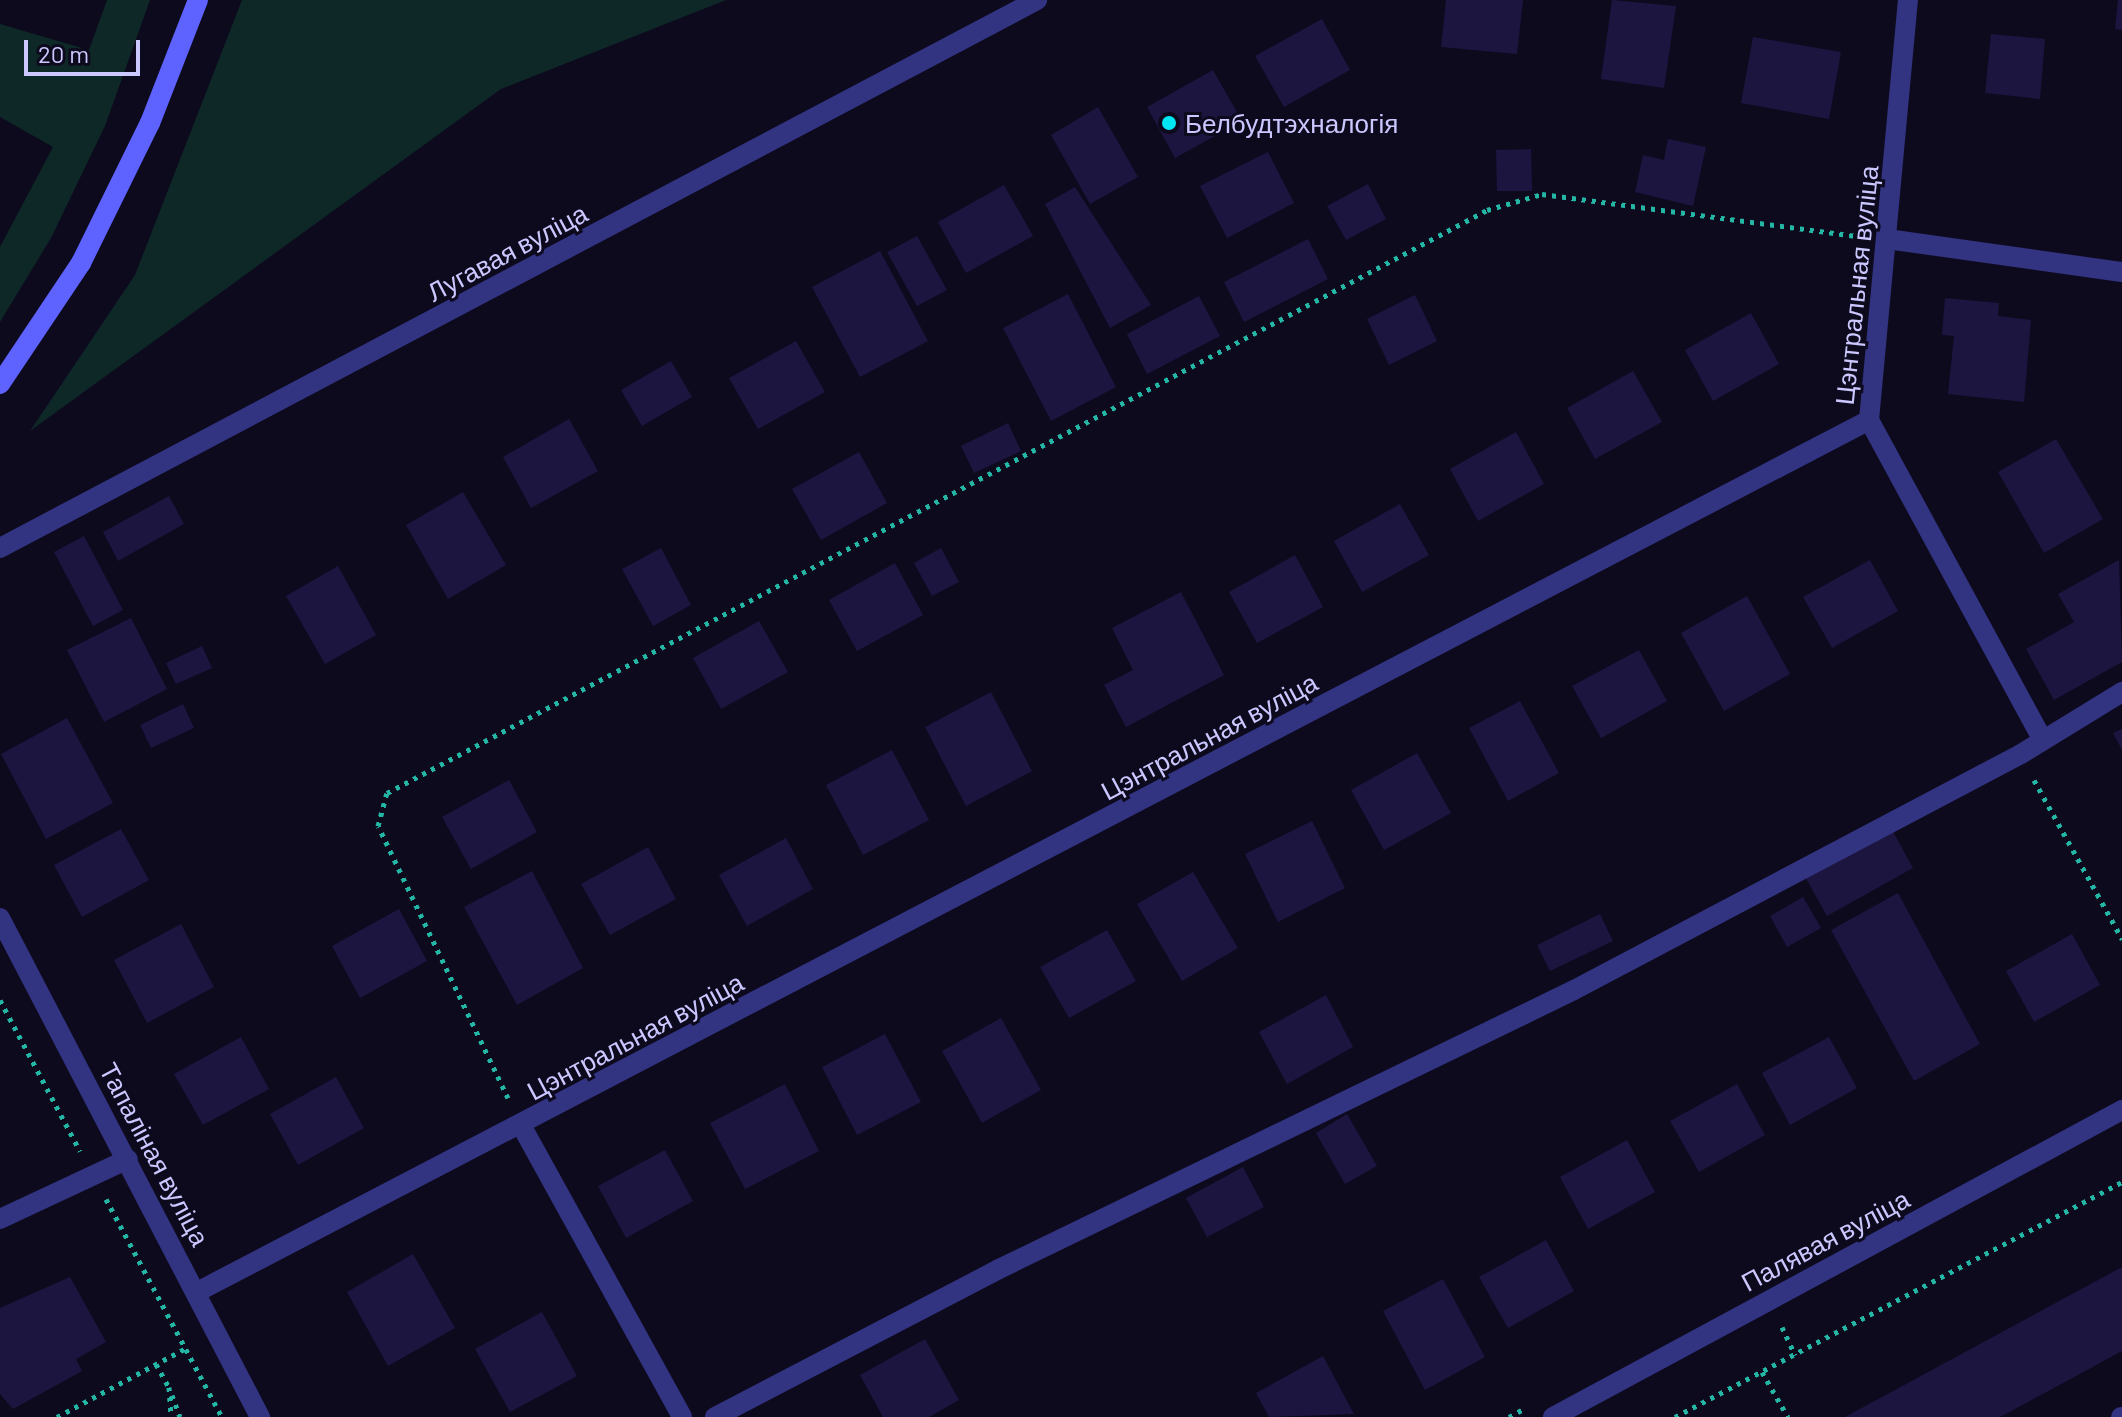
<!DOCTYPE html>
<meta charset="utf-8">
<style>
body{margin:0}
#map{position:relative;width:2122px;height:1417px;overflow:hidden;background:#0d0a1e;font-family:Barlow,sans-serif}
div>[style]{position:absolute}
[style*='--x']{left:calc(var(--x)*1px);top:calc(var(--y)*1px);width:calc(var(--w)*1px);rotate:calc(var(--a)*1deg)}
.green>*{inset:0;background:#0d2826}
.building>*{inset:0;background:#1c1540}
.path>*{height:5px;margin-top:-2.5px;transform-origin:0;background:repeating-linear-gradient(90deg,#24b7a6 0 4px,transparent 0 10px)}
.lane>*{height:20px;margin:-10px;padding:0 10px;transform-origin:10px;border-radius:10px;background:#323381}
.street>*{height:20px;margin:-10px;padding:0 10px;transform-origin:10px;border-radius:10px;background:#323381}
.secondary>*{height:20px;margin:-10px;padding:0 10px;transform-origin:10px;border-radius:10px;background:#5e63ff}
.dots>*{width:22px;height:22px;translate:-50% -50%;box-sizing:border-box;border:4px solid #0d0a1e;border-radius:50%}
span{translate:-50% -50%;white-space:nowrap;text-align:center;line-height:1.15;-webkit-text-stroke:6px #0d0a1e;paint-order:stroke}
.poi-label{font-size:26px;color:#cbc7ff}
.left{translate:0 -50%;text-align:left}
.street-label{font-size:26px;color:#cbc7ff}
.scale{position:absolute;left:24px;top:40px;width:116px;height:36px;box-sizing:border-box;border:4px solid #cbc7ff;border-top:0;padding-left:10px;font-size:24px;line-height:28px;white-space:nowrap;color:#cbc7ff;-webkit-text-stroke:6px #0d0a1e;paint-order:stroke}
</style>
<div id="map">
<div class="green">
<i style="clip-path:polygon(107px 0,150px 0,105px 126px,51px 238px,0 322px,0 247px,53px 147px,0 117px,0 24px,89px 50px)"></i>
<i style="clip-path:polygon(242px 0,726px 0,501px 89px,30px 431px,135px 275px)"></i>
</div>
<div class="building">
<i style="clip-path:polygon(1446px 0,1523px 0,1517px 54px,1441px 47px)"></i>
<i style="clip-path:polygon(1612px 0,1676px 6px,1664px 88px,1601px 79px)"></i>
<i style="clip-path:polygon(2118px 0,2122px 0,2122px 30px,2115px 29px)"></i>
<i style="clip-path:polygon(1322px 19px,1350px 70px,1284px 107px,1255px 56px)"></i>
<i style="clip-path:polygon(1991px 34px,2045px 39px,2040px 99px,1985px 93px)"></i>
<i style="clip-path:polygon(1753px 37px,1841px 52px,1829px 119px,1741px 103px)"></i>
<i style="clip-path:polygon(1213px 70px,1242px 121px,1175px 158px,1147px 107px)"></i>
<i style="clip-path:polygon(1098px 107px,1138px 177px,1090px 204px,1051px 135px)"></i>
<i style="clip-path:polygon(1668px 139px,1706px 147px,1693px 206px,1635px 192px,1643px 155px,1664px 160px)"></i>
<i style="clip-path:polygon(1531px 149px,1532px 191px,1497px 191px,1496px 150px)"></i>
<i style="clip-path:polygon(1268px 152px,1294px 203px,1227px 238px,1200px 186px)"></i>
<i style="clip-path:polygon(1368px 184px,1386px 219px,1346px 240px,1327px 206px)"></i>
<i style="clip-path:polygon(1004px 185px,1033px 236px,966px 273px,938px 222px)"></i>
<i style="clip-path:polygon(1075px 187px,1151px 305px,1110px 328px,1045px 204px)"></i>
<i style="clip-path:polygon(917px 236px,947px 290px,917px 306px,887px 252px)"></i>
<i style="clip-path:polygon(1308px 239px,1328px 279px,1244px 322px,1224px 282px)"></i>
<i style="clip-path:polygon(880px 251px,928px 341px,860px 377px,812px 287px)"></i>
<i style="clip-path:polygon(1068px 294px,1116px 387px,1051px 421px,1003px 328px)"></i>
<i style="clip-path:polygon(1415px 295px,1437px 341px,1389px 365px,1367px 319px)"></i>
<i style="clip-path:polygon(1199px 296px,1220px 336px,1147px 374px,1127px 334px)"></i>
<i style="clip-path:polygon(1945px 298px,1999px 303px,1998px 316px,2031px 320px,2024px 402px,1948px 394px,1954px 336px,1942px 335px)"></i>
<i style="clip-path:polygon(1751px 313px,1779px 364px,1713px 401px,1685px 350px)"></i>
<i style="clip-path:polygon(796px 341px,825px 392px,758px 429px,729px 378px)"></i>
<i style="clip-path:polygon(671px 361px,692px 397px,642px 426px,621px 390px)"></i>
<i style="clip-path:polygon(1633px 371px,1662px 422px,1595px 459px,1567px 408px)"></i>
<i style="clip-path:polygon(569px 419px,598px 471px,531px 508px,503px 457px)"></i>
<i style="clip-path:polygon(1008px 423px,1021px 451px,974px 473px,961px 446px)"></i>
<i style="clip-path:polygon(1516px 432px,1544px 484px,1478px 521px,1450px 469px)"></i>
<i style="clip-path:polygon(2056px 439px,2103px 519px,2044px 553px,1998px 472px)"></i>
<i style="clip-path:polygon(859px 452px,887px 503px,821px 540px,792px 489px)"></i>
<i style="clip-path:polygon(463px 492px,506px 565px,448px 599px,406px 525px)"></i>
<i style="clip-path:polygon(169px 496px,184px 524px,118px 561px,103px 532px)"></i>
<i style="clip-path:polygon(1400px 504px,1429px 555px,1362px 592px,1334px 541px)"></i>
<i style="clip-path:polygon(84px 536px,123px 610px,93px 626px,54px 552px)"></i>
<i style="clip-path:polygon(661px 548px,691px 605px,653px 626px,622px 569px)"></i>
<i style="clip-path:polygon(941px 548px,959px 582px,932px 596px,914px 563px)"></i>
<i style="clip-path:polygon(1295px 555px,1323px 607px,1257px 643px,1229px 592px)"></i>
<i style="clip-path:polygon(1870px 560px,1898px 611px,1832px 648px,1803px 597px)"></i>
<i style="clip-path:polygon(2119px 560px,2122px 662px,2054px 700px,2026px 649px,2074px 622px,2058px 594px)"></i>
<i style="clip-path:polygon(895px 563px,923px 615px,857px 651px,829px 600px)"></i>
<i style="clip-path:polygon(338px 566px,376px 635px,325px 664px,286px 596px)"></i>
<i style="clip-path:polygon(1181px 592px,1224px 675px,1126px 727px,1104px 685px,1133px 670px,1112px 628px)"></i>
<i style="clip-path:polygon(1747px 596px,1790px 674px,1724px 711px,1681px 633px)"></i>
<i style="clip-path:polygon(131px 618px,167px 689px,104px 722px,67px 650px)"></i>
<i style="clip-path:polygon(759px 621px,788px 672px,721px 709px,693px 658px)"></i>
<i style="clip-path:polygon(202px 646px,212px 668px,176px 684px,166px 663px)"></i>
<i style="clip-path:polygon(1639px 650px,1667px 701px,1601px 738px,1572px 686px)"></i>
<i style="clip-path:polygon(991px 692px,1032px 771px,966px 806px,925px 727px)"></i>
<i style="clip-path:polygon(1520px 701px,1559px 773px,1508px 801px,1469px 728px)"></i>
<i style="clip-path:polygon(183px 704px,194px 728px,151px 748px,140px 725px)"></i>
<i style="clip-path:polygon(67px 718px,113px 803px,46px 839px,1px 754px)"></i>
<i style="clip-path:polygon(2122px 729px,2122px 750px,2113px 733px)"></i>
<i style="clip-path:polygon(892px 750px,929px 820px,863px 855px,826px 785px)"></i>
<i style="clip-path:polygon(1417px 753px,1451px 813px,1384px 850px,1351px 790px)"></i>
<i style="clip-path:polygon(509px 780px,537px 832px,471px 869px,442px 817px)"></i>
<i style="clip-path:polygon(1312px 821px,1345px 888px,1278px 922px,1245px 854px)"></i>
<i style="clip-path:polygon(1891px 828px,1913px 868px,1827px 916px,1804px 875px)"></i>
<i style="clip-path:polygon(121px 829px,149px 880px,82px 917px,54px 865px)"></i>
<i style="clip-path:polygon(786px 838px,813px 889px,747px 926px,719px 875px)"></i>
<i style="clip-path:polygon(648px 847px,676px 899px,610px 935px,581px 884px)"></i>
<i style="clip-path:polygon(532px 871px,583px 968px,517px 1005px,464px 907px)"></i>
<i style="clip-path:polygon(1193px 872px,1238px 948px,1182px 981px,1137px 904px)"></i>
<i style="clip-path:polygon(1898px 893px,1980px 1044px,1914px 1081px,1831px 930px)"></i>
<i style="clip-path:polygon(1803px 897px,1821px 928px,1787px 947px,1770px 916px)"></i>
<i style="clip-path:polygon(399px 909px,427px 961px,360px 998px,332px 946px)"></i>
<i style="clip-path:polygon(1600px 914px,1613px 941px,1550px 971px,1537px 945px)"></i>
<i style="clip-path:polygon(181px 924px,214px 987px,147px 1023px,114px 960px)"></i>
<i style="clip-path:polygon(1107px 930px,1136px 981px,1069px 1018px,1040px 967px)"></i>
<i style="clip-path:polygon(2072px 934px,2100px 985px,2034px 1022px,2006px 971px)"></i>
<i style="clip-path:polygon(1326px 995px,1353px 1047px,1287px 1084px,1259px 1032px)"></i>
<i style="clip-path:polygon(1001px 1018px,1041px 1090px,982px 1123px,942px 1051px)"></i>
<i style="clip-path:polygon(885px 1034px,921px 1102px,857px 1135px,822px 1067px)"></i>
<i style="clip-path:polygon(241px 1037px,269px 1089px,203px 1125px,174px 1074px)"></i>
<i style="clip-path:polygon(1829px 1037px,1857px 1088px,1790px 1125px,1762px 1073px)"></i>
<i style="clip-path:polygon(336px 1077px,364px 1128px,298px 1165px,270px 1114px)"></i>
<i style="clip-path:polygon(785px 1084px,819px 1151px,745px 1189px,710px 1123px)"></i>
<i style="clip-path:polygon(1737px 1084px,1765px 1135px,1699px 1172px,1670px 1121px)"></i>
<i style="clip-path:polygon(1347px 1114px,1377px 1166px,1345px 1184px,1316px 1133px)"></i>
<i style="clip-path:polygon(1627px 1140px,1655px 1192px,1588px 1229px,1560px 1177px)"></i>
<i style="clip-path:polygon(665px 1150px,693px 1201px,626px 1238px,598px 1186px)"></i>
<i style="clip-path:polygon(1243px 1167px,1264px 1207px,1207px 1237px,1186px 1198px)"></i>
<i style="clip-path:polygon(1546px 1240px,1574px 1291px,1508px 1328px,1479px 1277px)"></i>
<i style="clip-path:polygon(413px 1254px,455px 1328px,388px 1366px,347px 1292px)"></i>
<i style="clip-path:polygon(2122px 1267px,2122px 1351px,2078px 1375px,2000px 1417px,1845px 1417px)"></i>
<i style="clip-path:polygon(70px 1277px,106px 1342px,76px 1359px,82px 1371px,13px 1409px,0 1394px,0 1308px)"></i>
<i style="clip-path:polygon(1443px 1279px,1485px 1357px,1425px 1390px,1383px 1311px)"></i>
<i style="clip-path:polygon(542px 1312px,577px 1376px,510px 1412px,475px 1349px)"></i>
<i style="clip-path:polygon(925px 1339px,959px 1400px,929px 1417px,883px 1417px,860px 1375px)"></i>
<i style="clip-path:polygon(1323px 1356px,1354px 1414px,1269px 1417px,1256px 1393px)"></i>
</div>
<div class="path">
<i style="--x:2034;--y:780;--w:182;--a:61"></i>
<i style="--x:0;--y:1000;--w:171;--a:62.1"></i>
<i style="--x:508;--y:1098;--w:301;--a:-115.5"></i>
<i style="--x:378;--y:826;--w:34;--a:-75"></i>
<i style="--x:387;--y:793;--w:1245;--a:-27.92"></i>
<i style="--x:1487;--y:210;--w:57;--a:-16.2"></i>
<i style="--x:1542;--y:194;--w:319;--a:7.6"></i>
<i style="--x:106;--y:1199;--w:247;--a:62"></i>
<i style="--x:1782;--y:1327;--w:31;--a:65"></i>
<i style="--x:156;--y:1364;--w:26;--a:61"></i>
<i style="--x:169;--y:1387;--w:30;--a:86"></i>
<i style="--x:1762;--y:1372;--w:52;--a:60"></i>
<i style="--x:172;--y:1395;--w:23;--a:70"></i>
<i style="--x:57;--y:1417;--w:146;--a:-28.1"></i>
<i style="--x:1509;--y:1417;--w:18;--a:-29"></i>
<i style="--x:1675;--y:1417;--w:505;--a:-27.73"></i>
</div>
<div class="lane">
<i style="--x:1887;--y:239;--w:237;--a:8"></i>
<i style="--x:521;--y:1125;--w:333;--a:61.1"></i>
<i style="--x:0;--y:1219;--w:141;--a:-25.1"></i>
<i style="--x:715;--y:1417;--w:320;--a:-27.5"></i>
<i style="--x:999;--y:1269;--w:639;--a:-25.88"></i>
<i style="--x:1574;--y:990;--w:505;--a:-27.83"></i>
<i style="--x:2021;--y:754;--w:119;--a:-31.5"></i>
<i style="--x:2121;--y:1417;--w:1;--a:0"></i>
</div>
<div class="street">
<i style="--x:1869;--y:420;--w:363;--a:61.5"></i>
<i style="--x:0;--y:548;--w:1173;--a:-27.85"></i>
<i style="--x:0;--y:918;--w:563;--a:62.48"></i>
<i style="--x:199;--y:1291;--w:1883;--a:-27.54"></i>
<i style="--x:1869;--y:420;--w:422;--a:-84.7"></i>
<i style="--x:1553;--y:1417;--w:647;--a:-28.35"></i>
</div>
<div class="secondary">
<i style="--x:0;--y:384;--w:146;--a:-56.2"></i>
<i style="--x:81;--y:263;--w:156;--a:-63.8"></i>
<i style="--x:150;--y:123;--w:132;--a:-68.7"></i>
</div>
<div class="dots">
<i style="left:1169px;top:123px;background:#00e7f2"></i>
</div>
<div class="poi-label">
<span class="left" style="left:1185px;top:123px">Белбудтэхналогія</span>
</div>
<div class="street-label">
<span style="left:507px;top:252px;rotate:-28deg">Лугавая вуліца</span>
<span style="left:1856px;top:285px;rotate:-84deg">Цэнтральная вуліца</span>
<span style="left:1209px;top:736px;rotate:-28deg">Цэнтральная вуліца</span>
<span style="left:635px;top:1036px;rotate:-28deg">Цэнтральная вуліца</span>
<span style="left:155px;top:1154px;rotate:62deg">Тапаліная вуліца</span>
<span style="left:1825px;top:1240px;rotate:-28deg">Палявая вуліца</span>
</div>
<div class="scale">20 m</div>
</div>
